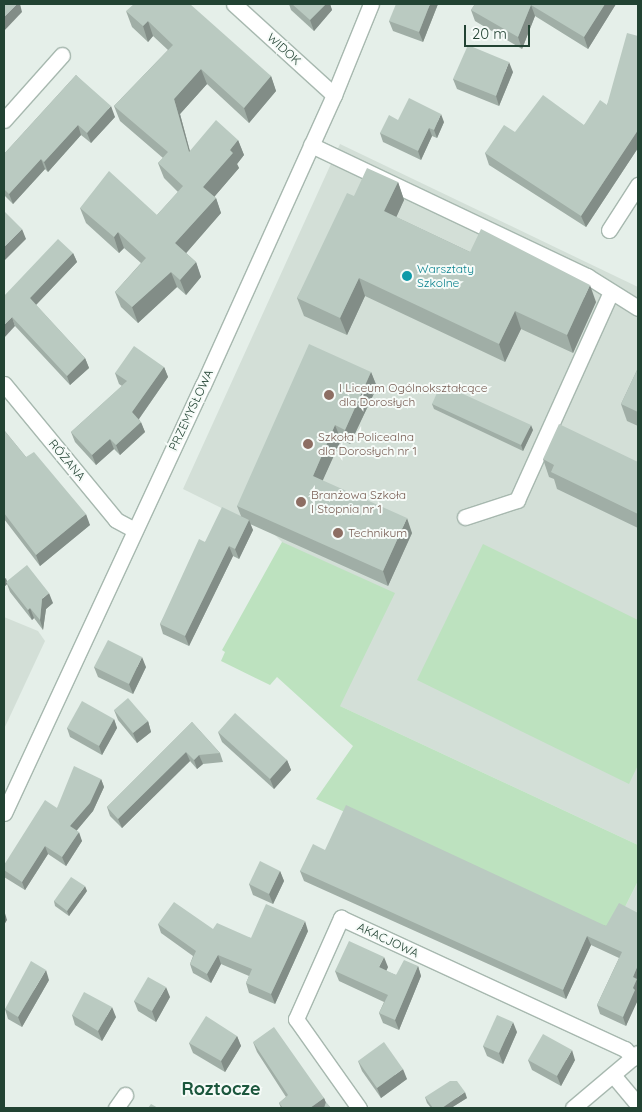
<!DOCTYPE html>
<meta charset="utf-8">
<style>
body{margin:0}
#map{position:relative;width:642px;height:1112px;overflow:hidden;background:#e5efe9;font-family:Quicksand,sans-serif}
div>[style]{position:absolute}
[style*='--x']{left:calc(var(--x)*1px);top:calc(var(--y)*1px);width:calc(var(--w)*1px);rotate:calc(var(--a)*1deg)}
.built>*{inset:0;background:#d3dfd7}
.green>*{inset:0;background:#bde2bf}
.roads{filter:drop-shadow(1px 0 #a7b8af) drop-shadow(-1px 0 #a7b8af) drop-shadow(0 1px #a7b8af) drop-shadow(0 -1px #a7b8af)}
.minor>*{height:15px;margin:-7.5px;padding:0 7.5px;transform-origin:7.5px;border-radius:7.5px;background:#fff}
.wall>*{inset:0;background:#a0aea6}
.shaded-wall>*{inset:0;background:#828d87}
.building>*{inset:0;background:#bacac1}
.dots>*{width:14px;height:14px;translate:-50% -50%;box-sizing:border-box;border:2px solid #f6fbf8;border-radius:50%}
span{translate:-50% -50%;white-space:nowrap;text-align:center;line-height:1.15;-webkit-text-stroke:4px #f6fbf8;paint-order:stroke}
.street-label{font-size:12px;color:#224333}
.culture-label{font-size:12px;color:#0d838f}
.left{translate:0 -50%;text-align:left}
.education-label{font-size:12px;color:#785e54}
.district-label{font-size:18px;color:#1c573d;font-weight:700}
.frame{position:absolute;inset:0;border:5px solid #224333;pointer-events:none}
.scale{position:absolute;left:464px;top:25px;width:66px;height:22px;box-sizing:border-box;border:2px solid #224333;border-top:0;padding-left:6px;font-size:15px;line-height:18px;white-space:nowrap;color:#224333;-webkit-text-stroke:4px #f6fbf8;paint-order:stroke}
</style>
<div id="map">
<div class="built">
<i style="clip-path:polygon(340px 144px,638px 287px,638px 845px,340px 706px,282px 542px,274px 534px,183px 489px)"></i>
<i style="clip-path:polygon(4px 617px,38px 631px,45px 641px,4px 729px)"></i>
<i style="clip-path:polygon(638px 881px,638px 947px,612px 933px)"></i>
</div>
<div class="green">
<i style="clip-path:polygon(282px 542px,395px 593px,340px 706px,638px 845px,638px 881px,612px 933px,316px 799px,353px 746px,277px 677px,270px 685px,221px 661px,225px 652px,222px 650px)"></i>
<i style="clip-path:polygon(483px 544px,638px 620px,638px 765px,629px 784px,417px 680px)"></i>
</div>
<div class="roads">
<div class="minor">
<i style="--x:234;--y:4;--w:135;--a:42.3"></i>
<i style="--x:4;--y:120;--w:87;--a:-48.3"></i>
<i style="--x:311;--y:145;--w:306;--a:25.4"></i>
<i style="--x:587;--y:276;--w:60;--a:32.1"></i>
<i style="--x:609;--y:230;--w:54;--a:-57.2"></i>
<i style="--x:4;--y:384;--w:176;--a:50.5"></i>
<i style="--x:116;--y:520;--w:21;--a:28"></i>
<i style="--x:465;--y:517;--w:55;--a:-18.1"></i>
<i style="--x:517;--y:500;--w:228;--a:-65.7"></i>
<i style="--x:4;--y:813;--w:472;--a:-65.1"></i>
<i style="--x:203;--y:385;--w:318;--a:-65.7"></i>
<i style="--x:334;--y:95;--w:98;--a:-67.9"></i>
<i style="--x:613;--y:1075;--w:39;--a:50"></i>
<i style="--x:116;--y:1108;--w:16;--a:-55"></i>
<i style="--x:359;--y:1108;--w:109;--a:-125.3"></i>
<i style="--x:296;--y:1019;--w:111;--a:-66"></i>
<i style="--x:341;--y:918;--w:313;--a:24.8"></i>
<i style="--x:625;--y:1049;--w:12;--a:48"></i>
<i style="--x:573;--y:1108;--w:85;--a:-40.2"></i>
</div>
</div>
<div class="wall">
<i style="clip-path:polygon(289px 4px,330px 4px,332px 10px,314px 31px,291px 10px)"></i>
<i style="clip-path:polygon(438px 4px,423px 42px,393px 31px,389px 21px)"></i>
<i style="clip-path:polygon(475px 4px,616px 4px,588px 49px,535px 16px,522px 49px,475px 21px,471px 10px)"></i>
<i style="clip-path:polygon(126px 11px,271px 76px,276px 91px,249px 123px,207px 84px,180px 114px,190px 151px,238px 140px,244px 155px,237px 164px,239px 168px,214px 197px,216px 198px,221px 213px,186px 253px,196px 262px,201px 277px,186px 295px,177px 287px,138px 323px,121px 307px,115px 292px,141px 263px,124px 248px,119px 253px,86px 223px,80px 208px,157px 215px,178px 192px,164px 178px,158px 163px,163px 158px,120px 121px,114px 106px,168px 50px,153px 36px,148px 42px,132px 27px)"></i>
<i style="clip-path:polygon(638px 36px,638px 148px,586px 227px,489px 165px,485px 153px,515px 132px,584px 125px,607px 105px)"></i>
<i style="clip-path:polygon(513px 72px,499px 106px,457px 89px,453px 79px)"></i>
<i style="clip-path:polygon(76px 75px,115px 117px,91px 143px,81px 135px,48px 172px,45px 169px,13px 204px,4px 195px,4px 154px)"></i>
<i style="clip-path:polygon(398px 120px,444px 122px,437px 138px,432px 136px,421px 160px,383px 142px,380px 133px)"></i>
<i style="clip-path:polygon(398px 182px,404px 200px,396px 217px,470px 252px,596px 302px,573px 353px,521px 329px,505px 362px,365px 296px,347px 335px,304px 316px,297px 298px,354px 196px)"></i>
<i style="clip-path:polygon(73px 253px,77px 262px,36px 305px,85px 358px,89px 368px,70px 385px,15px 326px,4px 296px)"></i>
<i style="clip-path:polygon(164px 367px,168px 377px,139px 419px,145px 432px,120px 455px,114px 449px,96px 465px,75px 442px,71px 432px,122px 386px,119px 384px,115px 373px)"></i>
<i style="clip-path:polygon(638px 368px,638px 426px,627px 421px,621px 404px)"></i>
<i style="clip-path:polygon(371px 372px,377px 387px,350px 444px,341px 440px,322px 481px,412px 533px,388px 586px,250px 524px,253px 530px,239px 559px,233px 556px,189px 646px,163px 634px,160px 624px,205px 542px,241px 516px,237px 506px)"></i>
<i style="clip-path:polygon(449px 390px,533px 430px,523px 451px,434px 409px,432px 404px)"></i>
<i style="clip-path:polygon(4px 430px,26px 457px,90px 525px,40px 566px,4px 519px)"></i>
<i style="clip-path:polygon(543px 459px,638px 462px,638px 528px,557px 489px,554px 479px,549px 477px)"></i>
<i style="clip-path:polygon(4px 576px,7px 581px,53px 603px,46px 609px,43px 630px,34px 618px,32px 620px,10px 592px,7px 584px,4px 587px)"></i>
<i style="clip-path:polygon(94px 667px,146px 667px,133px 694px,98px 677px)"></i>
<i style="clip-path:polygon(114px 710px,148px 721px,151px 732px,137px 743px,118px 720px)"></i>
<i style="clip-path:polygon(114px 719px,117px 728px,102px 755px,70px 737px,67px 728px)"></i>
<i style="clip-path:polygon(192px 722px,220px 753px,223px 762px,203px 764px,197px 769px,190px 761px,122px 828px,110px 816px,107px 807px)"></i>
<i style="clip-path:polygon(218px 732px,287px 760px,291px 770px,274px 789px,222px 742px)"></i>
<i style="clip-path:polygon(101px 779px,104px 787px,93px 811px,76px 831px,82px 841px,66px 866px,48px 854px,25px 890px,4px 877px,4px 865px,57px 808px)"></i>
<i style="clip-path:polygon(325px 850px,606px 926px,638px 913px,638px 993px,626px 1026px,600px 1014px,597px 1005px,619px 958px,591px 945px,566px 999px,304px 881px,300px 871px)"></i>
<i style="clip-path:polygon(280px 871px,284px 881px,273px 904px,253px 895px,249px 884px)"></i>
<i style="clip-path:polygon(87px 891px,69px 916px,55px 906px,54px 901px)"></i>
<i style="clip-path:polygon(158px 924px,213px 929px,251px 938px,308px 931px,275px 1004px,249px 993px,246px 983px,249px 976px,221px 964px,211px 983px,193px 973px,190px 964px,193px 956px,161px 933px)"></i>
<i style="clip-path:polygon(418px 966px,421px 976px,399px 1030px,383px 1023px,379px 1013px,384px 1002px,339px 981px,335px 971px,388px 967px,386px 971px,396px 975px)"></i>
<i style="clip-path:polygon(49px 980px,22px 1027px,8px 1019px,5px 1009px)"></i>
<i style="clip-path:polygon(170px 997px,156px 1022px,138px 1011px,134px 1001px)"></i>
<i style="clip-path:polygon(72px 1015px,116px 1017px,102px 1041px,75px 1025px)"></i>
<i style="clip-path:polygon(517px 1032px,503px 1064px,487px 1056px,483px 1046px)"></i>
<i style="clip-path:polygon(237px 1036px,241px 1046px,225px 1072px,193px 1053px,189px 1043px)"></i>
<i style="clip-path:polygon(253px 1042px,324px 1098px,326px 1103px,331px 1108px,281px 1108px,279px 1103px,286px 1097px,257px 1052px)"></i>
<i style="clip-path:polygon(528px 1060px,575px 1060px,561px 1086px,532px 1070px)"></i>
<i style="clip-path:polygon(358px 1061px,407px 1079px,381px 1098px,362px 1071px)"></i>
<i style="clip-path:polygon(425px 1097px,467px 1098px,451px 1108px,431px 1108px,427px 1103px)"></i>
</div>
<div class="shaded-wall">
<i style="clip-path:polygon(17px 4px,20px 4px,22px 12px,4px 31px,4px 17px)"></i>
<i style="clip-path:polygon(326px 4px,330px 4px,332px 10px,314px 31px,310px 20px)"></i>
<i style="clip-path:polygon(430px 4px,438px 4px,423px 42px,419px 32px)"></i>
<i style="clip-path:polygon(605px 4px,616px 4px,588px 49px,584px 37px)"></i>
<i style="clip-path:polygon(531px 5px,535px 16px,522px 49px,518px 37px)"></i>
<i style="clip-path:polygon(148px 21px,153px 36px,148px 42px,143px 26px)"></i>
<i style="clip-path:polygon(509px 62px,513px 72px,499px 106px,496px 96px)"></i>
<i style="clip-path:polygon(201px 69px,207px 84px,180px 114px,194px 167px,189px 152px,174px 99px)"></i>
<i style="clip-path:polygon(271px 76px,276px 91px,249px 123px,244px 108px)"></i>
<i style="clip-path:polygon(111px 106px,115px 117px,91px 143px,87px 133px)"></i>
<i style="clip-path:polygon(441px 114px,444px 122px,437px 138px,434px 130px)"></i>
<i style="clip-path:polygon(78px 125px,81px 135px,48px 172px,44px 162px)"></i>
<i style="clip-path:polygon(429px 128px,432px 136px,421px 160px,418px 151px)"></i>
<i style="clip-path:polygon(638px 130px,638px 148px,586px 227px,581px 216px)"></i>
<i style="clip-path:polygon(238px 140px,244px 155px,237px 164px,239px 168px,209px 203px,203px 187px,230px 150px)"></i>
<i style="clip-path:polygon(41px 159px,45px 169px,13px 204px,9px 194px)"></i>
<i style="clip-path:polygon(398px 182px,404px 200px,391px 229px,384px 211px)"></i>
<i style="clip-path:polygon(216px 198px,221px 213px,181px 259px,175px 243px)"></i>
<i style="clip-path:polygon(22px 229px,26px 239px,4px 261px,4px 247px)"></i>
<i style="clip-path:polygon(118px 232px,124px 248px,119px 253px,114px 237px)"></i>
<i style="clip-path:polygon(73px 253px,77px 262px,33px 308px,30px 298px)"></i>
<i style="clip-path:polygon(196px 262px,201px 277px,186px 295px,180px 280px)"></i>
<i style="clip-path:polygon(171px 272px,177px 287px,138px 323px,132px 307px)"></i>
<i style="clip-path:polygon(359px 278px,365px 296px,347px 335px,340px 318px)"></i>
<i style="clip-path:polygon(590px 285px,596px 302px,573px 353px,567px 335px)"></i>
<i style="clip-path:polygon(515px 311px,521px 329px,505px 362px,499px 344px)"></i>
<i style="clip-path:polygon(12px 317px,15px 326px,4px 338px,4px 325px)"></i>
<i style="clip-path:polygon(85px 358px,89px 368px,70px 385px,67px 376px)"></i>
<i style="clip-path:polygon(164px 367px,168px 377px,136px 423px,132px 412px)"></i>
<i style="clip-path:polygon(371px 372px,377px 387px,350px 444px,345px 430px)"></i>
<i style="clip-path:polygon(141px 422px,145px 432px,120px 455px,116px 445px)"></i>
<i style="clip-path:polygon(335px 425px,341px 440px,318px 491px,313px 476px)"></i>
<i style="clip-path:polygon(531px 425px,533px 430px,523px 451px,521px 445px)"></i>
<i style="clip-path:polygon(110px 439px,114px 449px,96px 465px,92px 455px)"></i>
<i style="clip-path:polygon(86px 514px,90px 525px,40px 566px,36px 555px)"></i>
<i style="clip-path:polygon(407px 518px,412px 533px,388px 586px,383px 571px)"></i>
<i style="clip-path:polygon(249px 520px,253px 530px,239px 559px,235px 549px)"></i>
<i style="clip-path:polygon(229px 546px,233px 556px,189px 646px,185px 636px)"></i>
<i style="clip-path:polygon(6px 578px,7px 583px,6px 582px,7px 584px,4px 587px,4px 580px)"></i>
<i style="clip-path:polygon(49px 593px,53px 603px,46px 609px,43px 630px,40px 620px,42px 599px)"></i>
<i style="clip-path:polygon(30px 608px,34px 618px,32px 620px,28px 610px)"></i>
<i style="clip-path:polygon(142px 657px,146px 667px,133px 694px,129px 684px)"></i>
<i style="clip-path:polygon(114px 719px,117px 728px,102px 755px,99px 746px)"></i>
<i style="clip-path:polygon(148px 721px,151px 732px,137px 743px,133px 733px)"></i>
<i style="clip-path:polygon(186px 752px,190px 761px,122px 828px,118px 819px)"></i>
<i style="clip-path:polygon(199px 755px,203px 764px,197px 769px,194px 760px)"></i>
<i style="clip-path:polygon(287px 760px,291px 770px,274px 789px,270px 779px)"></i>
<i style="clip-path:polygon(101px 779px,104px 787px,93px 811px,73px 835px,70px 826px)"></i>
<i style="clip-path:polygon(79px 832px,82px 841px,66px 866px,62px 857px)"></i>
<i style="clip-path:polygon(45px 846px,48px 854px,25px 890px,22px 882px)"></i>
<i style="clip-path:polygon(280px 871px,284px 881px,273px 904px,269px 894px)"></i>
<i style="clip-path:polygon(85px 886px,87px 891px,69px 916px,67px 911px)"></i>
<i style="clip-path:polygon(4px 910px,7px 920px,4px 925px)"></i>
<i style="clip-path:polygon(305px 921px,308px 931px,275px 1004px,271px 994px)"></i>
<i style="clip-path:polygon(587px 936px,591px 945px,566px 999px,563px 990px)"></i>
<i style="clip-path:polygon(218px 955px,221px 964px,211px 983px,207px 974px)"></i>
<i style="clip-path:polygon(384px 957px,388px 967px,383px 978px,379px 967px)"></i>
<i style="clip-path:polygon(638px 965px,638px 993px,637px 995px,638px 1000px,626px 1026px,623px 1017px,633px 977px)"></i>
<i style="clip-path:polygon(418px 966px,421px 976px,399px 1030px,395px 1020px)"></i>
<i style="clip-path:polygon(46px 970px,49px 980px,22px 1027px,18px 1017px)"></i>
<i style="clip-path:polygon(166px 987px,170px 997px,156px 1022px,152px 1011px)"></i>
<i style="clip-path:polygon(112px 1007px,116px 1017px,102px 1041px,98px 1031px)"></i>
<i style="clip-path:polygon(513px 1022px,517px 1032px,503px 1064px,499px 1053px)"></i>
<i style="clip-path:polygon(237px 1036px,241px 1046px,225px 1072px,221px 1061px)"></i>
<i style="clip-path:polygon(572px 1050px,575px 1060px,561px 1086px,557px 1076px)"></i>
<i style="clip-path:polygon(403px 1069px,407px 1079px,381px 1098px,377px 1088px)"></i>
<i style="clip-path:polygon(465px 1092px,467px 1098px,451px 1108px,442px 1108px)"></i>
<i style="clip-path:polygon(324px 1098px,328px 1108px,310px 1108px)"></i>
</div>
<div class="building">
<i style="clip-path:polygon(4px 4px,17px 4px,4px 17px)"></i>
<i style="clip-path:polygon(134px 4px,190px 4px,271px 76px,244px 108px,201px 69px,174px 99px,189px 152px,216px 120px,238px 140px,230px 150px,233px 153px,203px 187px,216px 198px,175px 243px,196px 262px,180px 280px,171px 272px,132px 307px,115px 292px,146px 258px,118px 232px,114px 237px,80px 208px,109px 171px,157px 215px,183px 186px,158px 163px,168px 152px,114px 106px,173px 45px,148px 21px,143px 26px,126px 11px)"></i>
<i style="clip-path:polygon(292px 4px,326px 4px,310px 20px)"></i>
<i style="clip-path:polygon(396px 4px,430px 4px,419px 32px,389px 21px)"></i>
<i style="clip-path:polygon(475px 4px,605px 4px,584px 37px,531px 5px,518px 37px,471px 10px)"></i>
<i style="clip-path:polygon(627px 33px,638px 36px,638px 130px,581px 216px,485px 153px,504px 125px,515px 132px,543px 95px,584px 125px,600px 100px,607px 105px)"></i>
<i style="clip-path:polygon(468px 45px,509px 62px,496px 96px,453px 79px)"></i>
<i style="clip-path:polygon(76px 75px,111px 106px,87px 133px,78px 125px,44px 162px,41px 159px,9px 194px,4px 189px,4px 154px)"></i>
<i style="clip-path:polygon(409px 98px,441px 114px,434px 130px,429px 128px,418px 151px,380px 133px,389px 115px,398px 120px)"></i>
<i style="clip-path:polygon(367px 168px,398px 182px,384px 211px,470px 252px,481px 229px,590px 285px,567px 335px,515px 311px,499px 344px,359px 278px,340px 318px,297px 298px,347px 193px,354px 196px)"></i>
<i style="clip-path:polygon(4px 211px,22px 229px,4px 247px)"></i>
<i style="clip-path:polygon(58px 239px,73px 253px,30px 298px,85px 358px,67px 376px,12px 317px,4px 325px,4px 296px)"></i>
<i style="clip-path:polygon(309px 344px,371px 372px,345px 430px,335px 425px,313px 476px,407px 518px,383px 571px,237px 506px)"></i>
<i style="clip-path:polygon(134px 346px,164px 367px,132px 412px,141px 422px,116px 445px,110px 439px,92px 455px,71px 432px,127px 381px,115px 373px)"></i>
<i style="clip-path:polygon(638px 368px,638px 412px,621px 404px)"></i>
<i style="clip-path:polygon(440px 386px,449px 390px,450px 388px,531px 425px,521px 445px,432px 404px)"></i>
<i style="clip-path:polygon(559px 424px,638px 462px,638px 514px,551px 472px,554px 465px,543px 459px)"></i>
<i style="clip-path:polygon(4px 430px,26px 457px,34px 452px,86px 514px,36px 555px,4px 513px)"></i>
<i style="clip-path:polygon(222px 507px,249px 520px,235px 549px,229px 546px,185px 636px,160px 624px,199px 539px,205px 542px)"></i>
<i style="clip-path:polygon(27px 565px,49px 593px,42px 599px,40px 620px,30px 608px,28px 610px,6px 582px)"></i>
<i style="clip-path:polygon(108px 640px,142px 657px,129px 684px,94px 667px)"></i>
<i style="clip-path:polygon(128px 698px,148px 721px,133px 733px,114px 710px)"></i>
<i style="clip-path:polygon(82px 701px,114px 719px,99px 746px,67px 728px)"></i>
<i style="clip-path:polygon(235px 713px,287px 760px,270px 779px,218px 732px)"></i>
<i style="clip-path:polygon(192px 722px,220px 753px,199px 755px,194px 760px,186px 752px,118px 819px,107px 807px)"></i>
<i style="clip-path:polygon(74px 766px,101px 779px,90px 803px,70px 826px,79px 832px,62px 857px,45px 846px,22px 882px,4px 870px,4px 865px,45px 800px,57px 808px)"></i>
<i style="clip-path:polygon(346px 805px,606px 926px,619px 903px,638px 913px,638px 965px,633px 977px,637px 979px,633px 988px,635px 990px,623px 1017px,597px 1005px,622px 952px,587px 936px,563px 990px,300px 871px,313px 844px,325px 850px)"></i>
<i style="clip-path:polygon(260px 861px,280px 871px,269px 894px,249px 884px)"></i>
<i style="clip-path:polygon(71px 877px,85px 886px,67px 911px,54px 901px)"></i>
<i style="clip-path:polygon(174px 902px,213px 929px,217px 923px,251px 938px,266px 904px,305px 921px,271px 994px,246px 983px,252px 969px,218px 955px,207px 974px,190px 964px,196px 951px,158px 924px)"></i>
<i style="clip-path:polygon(349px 941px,384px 957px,379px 967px,396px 975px,404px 960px,418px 966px,395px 1020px,379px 1013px,388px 995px,335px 971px)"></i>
<i style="clip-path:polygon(31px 961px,46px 970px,18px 1017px,5px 1009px)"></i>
<i style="clip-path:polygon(148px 977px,166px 987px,152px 1011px,134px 1001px)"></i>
<i style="clip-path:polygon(84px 992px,112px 1007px,98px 1031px,72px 1015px)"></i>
<i style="clip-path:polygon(497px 1015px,513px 1022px,499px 1053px,483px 1046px)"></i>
<i style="clip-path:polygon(206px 1016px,237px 1036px,221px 1061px,189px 1043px)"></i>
<i style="clip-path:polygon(274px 1027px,324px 1098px,310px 1108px,283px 1108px,279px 1103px,288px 1095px,253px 1042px)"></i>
<i style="clip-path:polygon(543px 1034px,572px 1050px,557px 1076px,528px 1060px)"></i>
<i style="clip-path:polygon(384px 1042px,403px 1069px,377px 1088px,358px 1061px)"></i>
<i style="clip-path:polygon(450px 1081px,457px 1081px,465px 1092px,442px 1108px,433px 1108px,425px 1097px)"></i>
<i style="clip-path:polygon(326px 1102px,331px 1108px,324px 1108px)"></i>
<i style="clip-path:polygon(151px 1104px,158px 1108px,148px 1108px)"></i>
</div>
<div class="dots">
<i style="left:407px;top:276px;background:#0f9aa8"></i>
<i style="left:329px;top:395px;background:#8d6e63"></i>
<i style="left:308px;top:444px;background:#8d6e63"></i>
<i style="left:301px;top:502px;background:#8d6e63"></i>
<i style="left:338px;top:533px;background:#8d6e63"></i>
</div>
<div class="street-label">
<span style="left:284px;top:49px;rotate:42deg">WIDOK</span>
<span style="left:191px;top:410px;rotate:-65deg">PRZEMYSŁOWA</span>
<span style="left:67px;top:460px;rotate:50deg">RÓŻANA</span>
<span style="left:388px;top:940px;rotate:25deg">AKACJOWA</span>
</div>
<div class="culture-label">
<span class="left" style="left:417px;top:276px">Warsztaty<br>Szkolne</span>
</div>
<div class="education-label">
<span class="left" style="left:339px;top:395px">I Liceum Ogólnokształcące<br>dla Dorosłych</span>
<span class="left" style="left:318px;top:444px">Szkoła Policealna<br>dla Dorosłych nr 1</span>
<span class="left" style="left:311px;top:502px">Branżowa Szkoła<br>I Stopnia nr 1</span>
<span class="left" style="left:348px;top:533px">Technikum</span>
</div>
<div class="district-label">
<span style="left:221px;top:1089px">Roztocze</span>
</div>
<div class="frame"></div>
<div class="scale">20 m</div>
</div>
